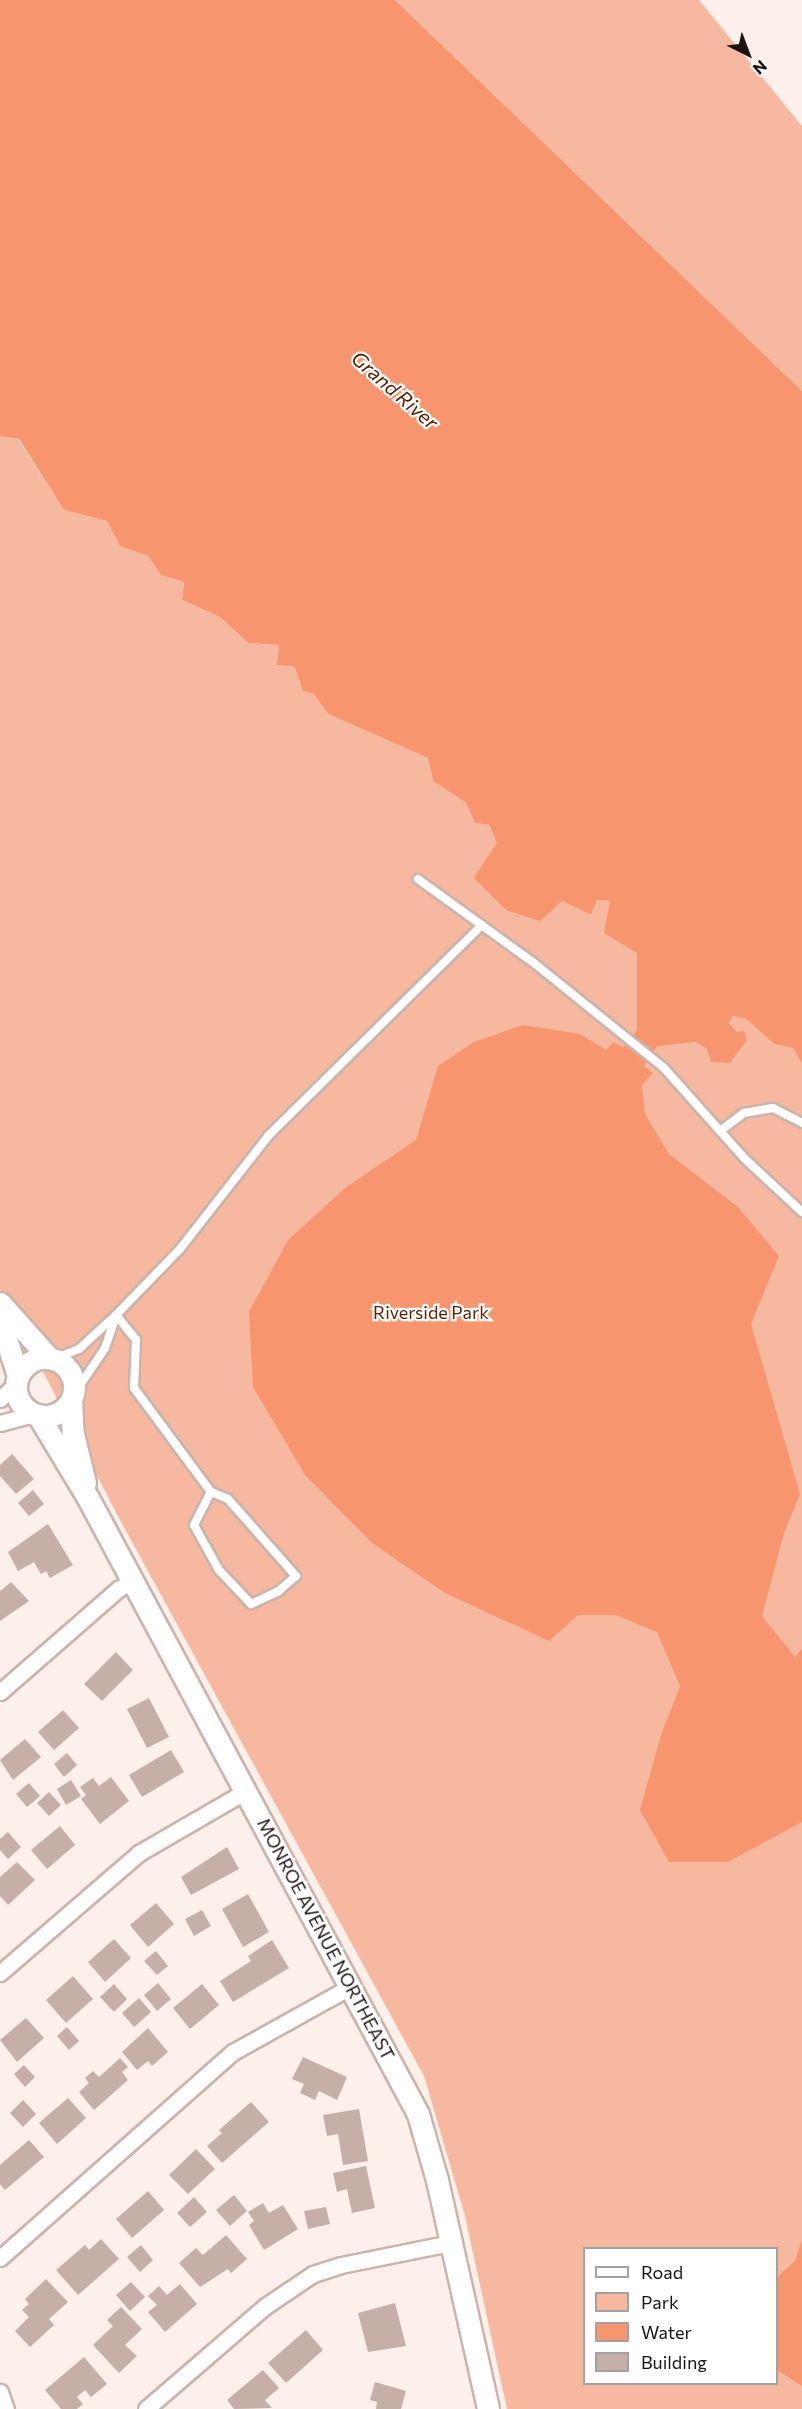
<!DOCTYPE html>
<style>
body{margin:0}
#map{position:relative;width:802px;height:2409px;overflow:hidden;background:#fdefea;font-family:Commissioner,sans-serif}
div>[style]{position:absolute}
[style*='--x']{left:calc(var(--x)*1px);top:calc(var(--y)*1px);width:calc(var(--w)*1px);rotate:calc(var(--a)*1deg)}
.green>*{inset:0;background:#f6b9a0}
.water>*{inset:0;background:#f7966e}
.building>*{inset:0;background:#c5afa7}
.roads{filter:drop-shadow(2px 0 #cab4ab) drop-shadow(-2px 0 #cab4ab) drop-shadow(0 2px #cab4ab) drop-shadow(0 -2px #cab4ab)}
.lane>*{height:8px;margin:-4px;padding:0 4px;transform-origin:4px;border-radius:4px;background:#fff}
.street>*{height:15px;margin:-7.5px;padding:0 7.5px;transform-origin:7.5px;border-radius:7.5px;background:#fff}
.secondary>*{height:21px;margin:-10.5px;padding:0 10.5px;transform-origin:10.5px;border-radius:10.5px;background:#fff}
.secondary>.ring{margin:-10.5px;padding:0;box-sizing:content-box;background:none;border:21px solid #fff;border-radius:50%}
span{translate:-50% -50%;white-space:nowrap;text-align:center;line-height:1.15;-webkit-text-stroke:4.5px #fff;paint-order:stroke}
.park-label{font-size:18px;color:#5a1f01}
.street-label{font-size:18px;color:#1b1411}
.water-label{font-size:20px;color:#581d00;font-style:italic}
.legend{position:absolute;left:583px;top:2247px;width:195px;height:138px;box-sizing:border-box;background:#fff;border:2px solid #a4a1a0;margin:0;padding:8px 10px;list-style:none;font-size:18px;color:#1b1411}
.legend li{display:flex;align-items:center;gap:12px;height:30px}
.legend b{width:30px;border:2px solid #a4a1a0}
.north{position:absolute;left:718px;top:24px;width:60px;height:60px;-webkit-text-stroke:4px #fff;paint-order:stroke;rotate:138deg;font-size:16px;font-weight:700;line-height:24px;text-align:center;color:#1b1411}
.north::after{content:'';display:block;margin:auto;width:21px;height:27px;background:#1b1411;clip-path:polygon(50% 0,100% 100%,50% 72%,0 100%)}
</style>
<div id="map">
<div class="green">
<i style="clip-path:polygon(395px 0,699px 0,802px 126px,802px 391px)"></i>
<i style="clip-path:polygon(evenodd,0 436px,18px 439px,64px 510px,107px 521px,120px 546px,148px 556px,161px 575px,184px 582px,182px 600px,220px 617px,248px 643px,279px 645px,294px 666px,303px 691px,314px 694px,328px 714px,428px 758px,433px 781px,466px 803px,475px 823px,489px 825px,497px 843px,562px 901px,591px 915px,597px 900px,610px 901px,637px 953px,695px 1042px,707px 1049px,737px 1032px,729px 1023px,733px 1016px,746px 1019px,774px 1044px,793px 1048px,802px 1064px,802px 2409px,507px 2409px,465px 2216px,424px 2076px,120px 1520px,0 1289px,0 436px,584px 2248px,776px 2248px,776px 2384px,584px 2384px,584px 2248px)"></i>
</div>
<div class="water">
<i style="clip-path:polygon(0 0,395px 0,802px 391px,802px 1064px,793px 1048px,774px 1044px,746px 1019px,733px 1016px,729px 1023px,737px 1032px,744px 1031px,747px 1040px,730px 1063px,711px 1062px,707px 1049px,695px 1042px,657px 1046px,644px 1066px,653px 1073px,642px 1085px,645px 1114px,669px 1154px,738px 1207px,779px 1256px,751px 1324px,800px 1494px,784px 1533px,762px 1616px,795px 1657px,802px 1649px,802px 1822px,728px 1862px,669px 1862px,640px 1810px,661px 1735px,680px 1686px,657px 1632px,616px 1615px,578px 1615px,549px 1641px,445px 1593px,372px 1543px,305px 1475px,253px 1387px,249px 1312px,288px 1240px,345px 1188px,416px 1140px,438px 1066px,474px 1042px,523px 1025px,580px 1034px,606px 1050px,613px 1042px,623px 1047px,637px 1030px,637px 953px,604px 933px,610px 901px,597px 900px,591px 915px,562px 901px,540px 921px,506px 910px,474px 878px,497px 843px,489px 825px,475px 823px,466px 803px,433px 781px,428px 758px,328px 714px,314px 694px,303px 691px,294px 666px,277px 665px,279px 645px,248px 643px,220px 617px,182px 600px,184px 582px,161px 575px,148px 556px,120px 546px,107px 521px,64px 510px,19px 439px,0 436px)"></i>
<i style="clip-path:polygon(802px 2240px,802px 2386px,777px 2370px,776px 2278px,795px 2261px)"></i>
</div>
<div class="building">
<i style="clip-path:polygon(12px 1454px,34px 1479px,16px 1494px,0 1476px,0 1465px)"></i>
<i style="clip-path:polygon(33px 1490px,44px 1504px,29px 1516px,18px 1503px)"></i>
<i style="clip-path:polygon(48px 1524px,73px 1565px,50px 1578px,46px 1571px,41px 1574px,34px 1562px,18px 1571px,8px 1552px)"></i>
<i style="clip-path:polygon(11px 1582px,29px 1601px,0 1621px,0 1591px)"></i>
<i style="clip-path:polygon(116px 1652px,133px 1670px,102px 1701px,84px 1684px)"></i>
<i style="clip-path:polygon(149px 1698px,169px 1737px,147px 1748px,127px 1709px)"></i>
<i style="clip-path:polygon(63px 1710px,79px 1728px,54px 1750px,38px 1732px)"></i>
<i style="clip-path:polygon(25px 1739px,41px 1757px,13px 1780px,0 1760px)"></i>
<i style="clip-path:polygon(171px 1750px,184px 1772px,142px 1797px,129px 1775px)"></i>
<i style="clip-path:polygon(67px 1753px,77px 1765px,64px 1777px,54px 1764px)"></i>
<i style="clip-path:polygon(111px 1777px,129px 1801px,100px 1824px,81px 1799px,86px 1795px,80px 1787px,93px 1778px,99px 1786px)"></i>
<i style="clip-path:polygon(71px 1780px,81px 1796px,66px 1805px,57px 1789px)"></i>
<i style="clip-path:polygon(29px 1783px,40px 1796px,27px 1807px,16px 1794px)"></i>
<i style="clip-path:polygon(49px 1792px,61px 1805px,49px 1816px,37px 1803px)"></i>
<i style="clip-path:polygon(60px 1826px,75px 1845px,47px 1869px,31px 1850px)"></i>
<i style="clip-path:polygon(8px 1832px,21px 1847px,8px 1859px,0 1850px,0 1839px)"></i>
<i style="clip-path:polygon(227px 1847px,239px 1869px,191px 1895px,181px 1877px)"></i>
<i style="clip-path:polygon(17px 1862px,35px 1880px,8px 1905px,0 1896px,0 1877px)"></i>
<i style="clip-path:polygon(248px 1894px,269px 1932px,243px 1947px,222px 1909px)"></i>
<i style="clip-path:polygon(156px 1903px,174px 1924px,148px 1947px,130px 1925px)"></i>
<i style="clip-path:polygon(202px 1910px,211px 1926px,194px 1936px,185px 1919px)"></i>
<i style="clip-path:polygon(114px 1939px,131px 1958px,105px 1982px,88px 1962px)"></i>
<i style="clip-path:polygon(272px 1940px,289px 1968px,233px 2002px,220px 1981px,251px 1961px,248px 1956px)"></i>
<i style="clip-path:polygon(156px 1951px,168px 1966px,157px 1975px,144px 1961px)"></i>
<i style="clip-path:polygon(73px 1976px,93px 1999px,66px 2023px,46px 2000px)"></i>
<i style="clip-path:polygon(158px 1983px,171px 1999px,157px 2011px,144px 1995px)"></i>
<i style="clip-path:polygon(114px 1984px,127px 1999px,114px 2012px,100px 1997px)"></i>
<i style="clip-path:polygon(202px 1984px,219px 2005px,190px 2029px,173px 2008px)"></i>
<i style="clip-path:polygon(139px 1998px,151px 2012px,134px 2027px,122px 2013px)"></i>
<i style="clip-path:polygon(26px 2018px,44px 2038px,17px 2062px,0 2040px)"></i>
<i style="clip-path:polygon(67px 2027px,79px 2041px,69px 2050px,57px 2036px)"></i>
<i style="clip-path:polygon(148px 2028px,168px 2052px,152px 2066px,148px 2061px,137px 2070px,122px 2052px)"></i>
<i style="clip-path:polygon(303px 2057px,347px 2077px,337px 2100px,319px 2091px,315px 2100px,300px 2093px,304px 2084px,292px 2079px)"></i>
<i style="clip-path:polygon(120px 2058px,128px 2067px,122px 2072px,128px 2080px,94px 2110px,79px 2092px,89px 2083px,85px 2078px,93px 2071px,99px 2077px)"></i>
<i style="clip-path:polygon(24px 2065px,35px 2077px,25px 2087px,14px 2074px)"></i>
<i style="clip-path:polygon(68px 2098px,86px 2118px,57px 2144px,39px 2123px)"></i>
<i style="clip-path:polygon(23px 2100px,36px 2114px,23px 2127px,10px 2113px)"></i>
<i style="clip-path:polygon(251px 2102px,269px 2122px,222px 2163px,207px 2146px,222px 2133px,219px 2130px)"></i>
<i style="clip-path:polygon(359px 2109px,368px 2161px,343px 2165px,338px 2134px,327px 2136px,323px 2115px)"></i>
<i style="clip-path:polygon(29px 2140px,44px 2157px,5px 2190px,0 2184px,0 2165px)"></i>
<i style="clip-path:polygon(196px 2149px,215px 2169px,188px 2194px,169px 2175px)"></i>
<i style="clip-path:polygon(366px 2166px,375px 2208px,352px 2213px,347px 2189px,337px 2192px,333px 2173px)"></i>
<i style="clip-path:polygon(148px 2191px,164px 2210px,132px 2238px,116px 2219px)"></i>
<i style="clip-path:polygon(234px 2195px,247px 2211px,230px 2226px,216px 2210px)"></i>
<i style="clip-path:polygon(194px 2197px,207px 2212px,190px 2227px,177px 2213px)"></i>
<i style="clip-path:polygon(263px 2203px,269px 2213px,283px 2205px,298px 2229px,264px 2250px,249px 2225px,254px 2221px,248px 2212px)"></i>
<i style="clip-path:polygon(326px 2207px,330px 2224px,308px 2229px,304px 2211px)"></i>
<i style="clip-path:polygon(226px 2235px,247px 2259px,231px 2273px,228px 2269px,200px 2287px,179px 2263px,196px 2248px,203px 2255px)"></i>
<i style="clip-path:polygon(101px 2239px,119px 2259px,78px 2295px,56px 2270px,85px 2245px,89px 2250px)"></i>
<i style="clip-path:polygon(141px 2245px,153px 2260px,140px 2272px,127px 2257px)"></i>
<i style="clip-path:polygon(46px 2279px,68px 2302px,49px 2319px,54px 2325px,30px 2347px,15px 2331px,29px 2317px,22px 2310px,29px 2304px,25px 2299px)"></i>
<i style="clip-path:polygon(131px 2282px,145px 2297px,130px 2311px,116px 2295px)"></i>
<i style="clip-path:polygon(180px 2284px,197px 2304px,165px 2332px,148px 2312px,157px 2305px,148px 2296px,159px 2286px,167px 2295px)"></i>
<i style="clip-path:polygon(395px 2303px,406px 2346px,368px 2352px,358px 2313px)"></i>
<i style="clip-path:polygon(121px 2307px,142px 2329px,125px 2345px,137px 2356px,119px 2373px,93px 2345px,113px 2326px,107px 2320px)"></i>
<i style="clip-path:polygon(306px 2330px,323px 2350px,286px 2383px,268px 2363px)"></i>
<i style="clip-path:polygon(84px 2357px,107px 2384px,91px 2397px,85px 2390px,77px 2397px,83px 2404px,77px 2409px,61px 2409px,45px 2390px)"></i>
<i style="clip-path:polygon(263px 2370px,279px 2388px,265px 2400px,272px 2408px,234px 2409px,227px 2400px)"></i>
<i style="clip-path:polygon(375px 2382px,406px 2391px,401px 2409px,376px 2409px,377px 2402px,370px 2400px)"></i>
</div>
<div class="roads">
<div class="lane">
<i style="--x:418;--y:879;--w:143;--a:35.9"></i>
<i style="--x:534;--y:963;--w:167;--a:38.9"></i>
<i style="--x:664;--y:1068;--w:122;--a:48.3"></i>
<i style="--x:745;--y:1159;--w:78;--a:42.9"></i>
<i style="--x:720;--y:1131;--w:30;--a:-37"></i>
<i style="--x:744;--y:1113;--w:29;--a:-10"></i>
<i style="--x:773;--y:1108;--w:33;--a:27"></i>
<i style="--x:116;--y:1315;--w:32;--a:51"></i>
<i style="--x:136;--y:1340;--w:48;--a:92.4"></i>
<i style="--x:134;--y:1388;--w:129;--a:53.5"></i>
<i style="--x:54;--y:1359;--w:27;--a:-22"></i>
<i style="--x:79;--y:1349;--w:50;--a:-42.6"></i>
<i style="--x:116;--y:1315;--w:92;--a:-45.9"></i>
<i style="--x:180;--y:1249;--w:145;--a:-52"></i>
<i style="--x:269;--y:1135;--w:299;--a:-44.6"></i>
<i style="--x:74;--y:1394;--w:55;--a:-56"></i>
<i style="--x:105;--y:1348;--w:34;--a:-71"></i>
<i style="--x:211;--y:1492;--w:18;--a:22"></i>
<i style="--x:228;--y:1499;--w:103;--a:48.6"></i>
<i style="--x:296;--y:1576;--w:23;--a:139"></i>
<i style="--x:279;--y:1591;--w:31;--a:155"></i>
<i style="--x:251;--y:1604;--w:47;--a:-133.3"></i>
<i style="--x:219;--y:1570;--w:51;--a:-119.1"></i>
<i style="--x:194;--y:1525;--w:37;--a:-63"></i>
</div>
<div class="street">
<i style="--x:0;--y:1399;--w:22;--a:-43"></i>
<i style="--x:0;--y:1423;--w:35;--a:-15"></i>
<i style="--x:0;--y:1692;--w:157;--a:-41.1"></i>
<i style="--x:118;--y:1589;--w:17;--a:-28"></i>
<i style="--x:0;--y:1973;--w:184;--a:-40.8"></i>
<i style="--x:139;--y:1853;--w:124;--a:-30.1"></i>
<i style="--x:0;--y:2258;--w:311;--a:-41.5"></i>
<i style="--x:233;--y:2052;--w:134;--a:-29.1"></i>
<i style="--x:0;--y:2392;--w:18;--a:71"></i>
<i style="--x:146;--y:2409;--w:156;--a:-40.8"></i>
<i style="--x:264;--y:2307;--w:59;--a:-34"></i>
<i style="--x:313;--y:2274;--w:29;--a:-18"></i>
<i style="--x:341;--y:2265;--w:111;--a:-11.4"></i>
</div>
<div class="secondary">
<i style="--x:0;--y:1303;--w:74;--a:48.3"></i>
<i style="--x:0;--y:1320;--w:59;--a:72.2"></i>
<i class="ring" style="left:16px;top:1358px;width:37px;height:37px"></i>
<i style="--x:71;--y:1401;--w:33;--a:87"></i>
<i style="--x:73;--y:1434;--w:50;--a:76.2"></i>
<i style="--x:38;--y:1415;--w:97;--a:58.9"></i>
<i style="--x:88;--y:1498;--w:699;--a:61.82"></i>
<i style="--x:418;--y:2114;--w:69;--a:73.9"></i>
<i style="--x:437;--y:2180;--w:235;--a:77.4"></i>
</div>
</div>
<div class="park-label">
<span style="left:431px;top:1312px">Riverside Park</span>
</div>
<div class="street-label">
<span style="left:326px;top:1939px;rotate:62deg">MONROE AVENUE NORTHEAST</span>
</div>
<div class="water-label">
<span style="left:395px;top:390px;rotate:41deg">Grand River</span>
</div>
<ul class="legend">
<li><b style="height:8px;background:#fff"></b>Road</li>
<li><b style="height:16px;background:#f6b9a0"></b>Park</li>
<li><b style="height:16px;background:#f7966e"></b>Water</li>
<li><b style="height:16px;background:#c5afa7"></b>Building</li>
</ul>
<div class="north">N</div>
</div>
